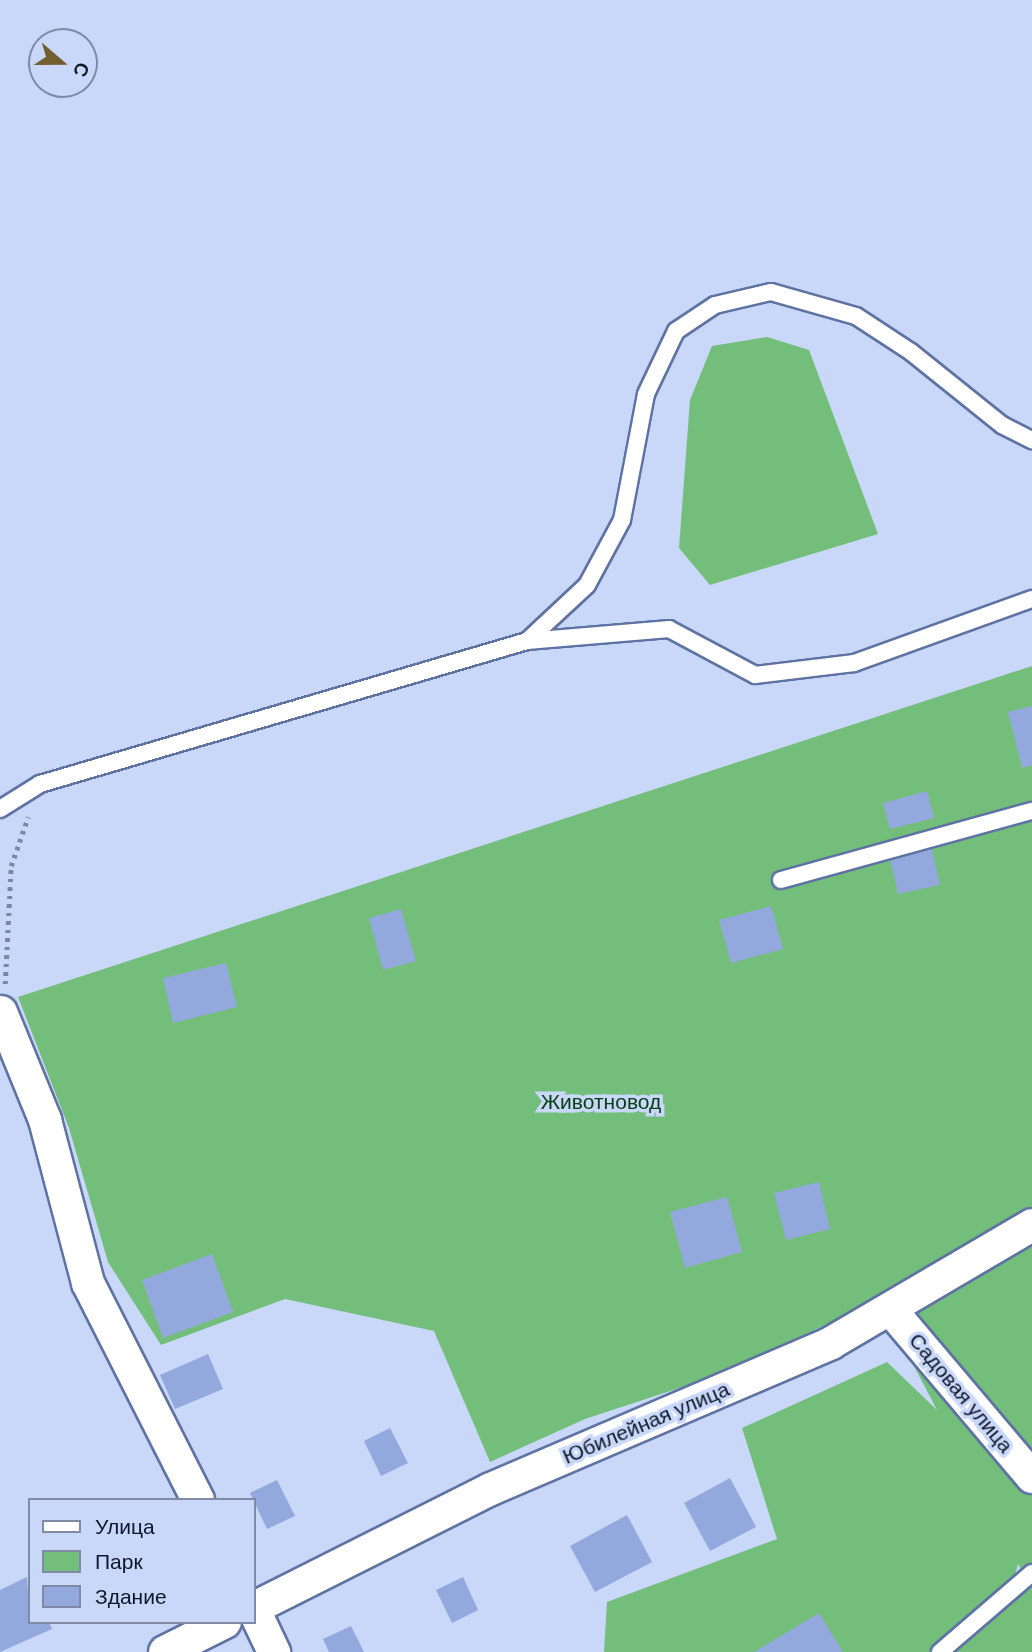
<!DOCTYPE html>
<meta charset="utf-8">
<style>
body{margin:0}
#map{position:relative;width:1032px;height:1652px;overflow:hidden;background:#c9d7f8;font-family:"DM Sans",sans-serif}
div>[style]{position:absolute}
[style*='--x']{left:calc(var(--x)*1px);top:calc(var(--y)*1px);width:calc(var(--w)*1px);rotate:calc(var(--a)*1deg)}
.green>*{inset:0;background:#74be7b}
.building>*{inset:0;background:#93a9dd}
.path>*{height:4.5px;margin-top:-2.25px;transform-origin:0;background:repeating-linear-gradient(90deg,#7c87a2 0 3.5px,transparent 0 8.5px)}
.roads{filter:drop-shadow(2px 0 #5e73a3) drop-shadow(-2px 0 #5e73a3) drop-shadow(0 2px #5e73a3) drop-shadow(0 -2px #5e73a3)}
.service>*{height:16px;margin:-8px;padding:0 8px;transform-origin:8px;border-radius:8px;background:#fff}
.minor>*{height:32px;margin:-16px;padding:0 16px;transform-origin:16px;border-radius:16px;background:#fff}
span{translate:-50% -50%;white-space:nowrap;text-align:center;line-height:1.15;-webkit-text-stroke:7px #c9d7f8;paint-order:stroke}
.park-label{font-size:21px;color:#094015}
.street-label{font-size:21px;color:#0f172a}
.legend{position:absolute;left:28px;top:1498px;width:228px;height:126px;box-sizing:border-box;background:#c9d7f8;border:2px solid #7f8aa6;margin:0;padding:9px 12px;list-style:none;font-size:21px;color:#0f172a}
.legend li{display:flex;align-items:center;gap:14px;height:35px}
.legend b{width:35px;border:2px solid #7f8aa6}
.north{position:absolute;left:28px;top:28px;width:70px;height:70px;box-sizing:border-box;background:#c9d7f8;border:2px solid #7f8aa6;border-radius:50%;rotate:110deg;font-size:19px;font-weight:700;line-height:28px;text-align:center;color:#0f172a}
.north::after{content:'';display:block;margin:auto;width:24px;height:32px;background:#735e2e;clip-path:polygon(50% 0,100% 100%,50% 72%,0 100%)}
</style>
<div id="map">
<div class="green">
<i style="clip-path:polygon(767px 337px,809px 350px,878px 534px,710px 585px,679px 548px,690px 400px,712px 346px)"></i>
<i style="clip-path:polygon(evenodd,1032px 666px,1032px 1652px,604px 1652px,607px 1602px,777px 1539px,742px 1428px,887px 1362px,937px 1410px,879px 1299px,725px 1373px,585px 1419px,490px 1462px,434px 1331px,285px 1299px,161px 1345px,108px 1262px,69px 1128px,18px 997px,1032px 666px,1018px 1564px,1029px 1584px,1008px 1601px,1018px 1564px)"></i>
</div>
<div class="building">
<i style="clip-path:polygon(1032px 706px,1032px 765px,1022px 768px,1008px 712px)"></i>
<i style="clip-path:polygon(927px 791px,934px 818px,890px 829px,883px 803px)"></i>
<i style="clip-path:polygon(931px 845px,940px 885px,898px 894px,889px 854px)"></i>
<i style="clip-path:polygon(771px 906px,783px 949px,731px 963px,719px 920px)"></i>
<i style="clip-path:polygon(401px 909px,416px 961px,383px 970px,369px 918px)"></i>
<i style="clip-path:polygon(226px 963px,237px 1007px,173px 1023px,163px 978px)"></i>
<i style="clip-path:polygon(819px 1182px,830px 1229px,786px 1240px,774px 1193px)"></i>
<i style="clip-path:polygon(727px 1197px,742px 1252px,685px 1268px,670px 1212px)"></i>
<i style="clip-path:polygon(212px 1254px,233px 1312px,163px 1338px,142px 1280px)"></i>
<i style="clip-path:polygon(208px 1354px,223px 1389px,175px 1409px,160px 1375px)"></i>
<i style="clip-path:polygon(390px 1428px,408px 1463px,381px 1476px,364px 1441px)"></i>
<i style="clip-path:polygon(730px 1478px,756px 1527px,710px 1551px,684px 1503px)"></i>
<i style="clip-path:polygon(277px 1480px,295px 1516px,267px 1529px,250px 1493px)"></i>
<i style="clip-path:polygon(627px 1515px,652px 1562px,595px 1592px,570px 1546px)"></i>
<i style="clip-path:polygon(27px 1577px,30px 1622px,49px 1622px,52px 1629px,0 1652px,0 1590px)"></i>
<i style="clip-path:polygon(463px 1577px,478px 1610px,452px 1623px,436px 1590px)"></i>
<i style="clip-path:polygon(819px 1613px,843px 1652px,754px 1652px)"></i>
<i style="clip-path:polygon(351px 1626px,364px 1652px,329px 1652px,323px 1639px)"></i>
</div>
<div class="path">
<i style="--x:5;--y:984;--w:118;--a:-87.1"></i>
<i style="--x:11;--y:866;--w:52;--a:-70.9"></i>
</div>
<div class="roads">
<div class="service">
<i style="--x:527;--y:641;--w:82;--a:-43"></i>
<i style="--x:587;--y:585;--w:74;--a:-61.7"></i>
<i style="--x:622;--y:520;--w:128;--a:-79.2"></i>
<i style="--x:646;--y:394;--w:70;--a:-64.5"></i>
<i style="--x:676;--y:331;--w:47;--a:-33.7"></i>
<i style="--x:715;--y:305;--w:57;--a:-13.1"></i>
<i style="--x:771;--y:292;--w:88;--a:15.8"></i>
<i style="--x:856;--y:316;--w:66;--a:33.2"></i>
<i style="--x:911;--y:352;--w:117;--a:38.7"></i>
<i style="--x:1002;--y:425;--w:34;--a:27"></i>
<i style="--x:0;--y:809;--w:47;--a:-32"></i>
<i style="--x:40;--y:784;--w:508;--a:-16.36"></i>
<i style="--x:527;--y:641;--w:143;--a:-4.8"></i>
<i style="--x:669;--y:629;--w:98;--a:28.1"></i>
<i style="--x:755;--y:675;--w:100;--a:-6.9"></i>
<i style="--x:854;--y:663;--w:189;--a:-19.8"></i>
<i style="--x:781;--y:880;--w:260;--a:-15.4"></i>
<i style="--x:940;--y:1652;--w:121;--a:-40.7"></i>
</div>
<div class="minor">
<i style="--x:1;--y:1012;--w:117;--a:67.8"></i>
<i style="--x:45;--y:1120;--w:169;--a:75.2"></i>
<i style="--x:88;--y:1283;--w:243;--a:63.1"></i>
<i style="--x:890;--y:1309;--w:220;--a:49.8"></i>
<i style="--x:254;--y:1608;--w:265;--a:-26.7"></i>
<i style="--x:491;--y:1489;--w:370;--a:-23.2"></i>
<i style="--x:831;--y:1343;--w:233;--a:-30.4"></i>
<i style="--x:254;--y:1610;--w:47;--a:64.5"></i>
<i style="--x:165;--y:1652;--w:67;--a:-26.6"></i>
</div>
</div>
<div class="park-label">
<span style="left:601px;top:1102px">Животновод</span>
</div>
<div class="street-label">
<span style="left:961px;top:1393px;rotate:50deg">Садовая улица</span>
<span style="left:646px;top:1423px;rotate:-23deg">Юбилейная улица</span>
</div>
<ul class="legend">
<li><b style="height:9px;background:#fff"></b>Улица</li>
<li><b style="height:19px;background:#74be7b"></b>Парк</li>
<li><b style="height:19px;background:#93a9dd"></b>Здание</li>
</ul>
<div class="north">С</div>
</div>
